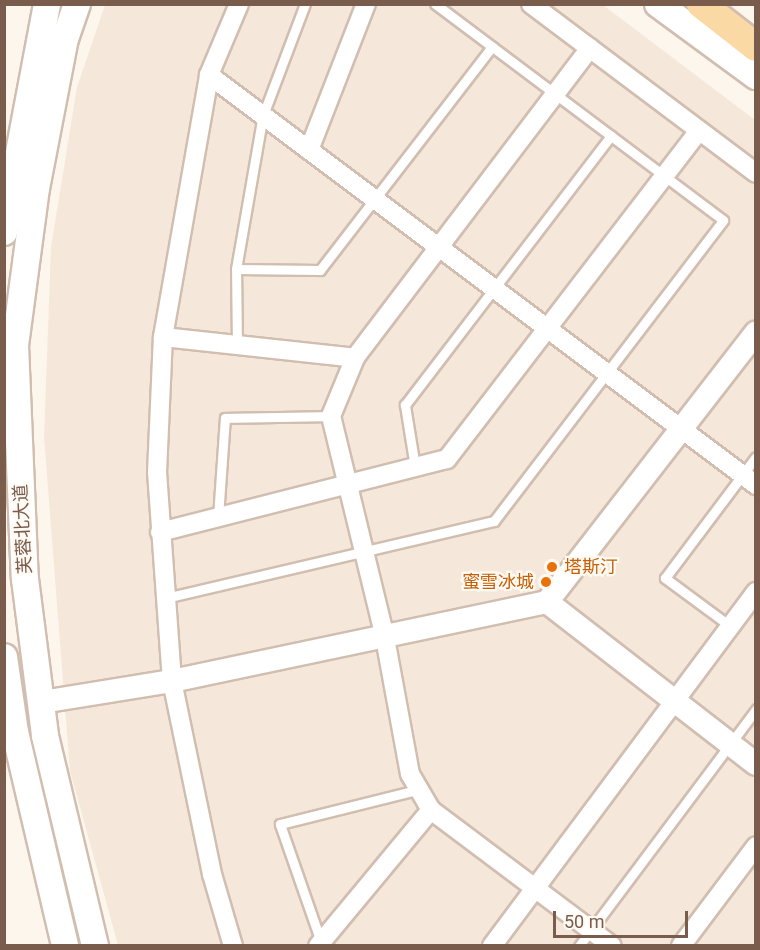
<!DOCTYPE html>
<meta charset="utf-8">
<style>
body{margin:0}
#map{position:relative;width:760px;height:950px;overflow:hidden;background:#fdf6ec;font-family:Roboto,"Noto Sans SC",sans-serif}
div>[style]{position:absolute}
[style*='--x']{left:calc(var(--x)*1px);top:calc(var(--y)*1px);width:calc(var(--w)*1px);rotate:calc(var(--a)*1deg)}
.residential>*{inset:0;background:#f5e8da}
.roads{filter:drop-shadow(2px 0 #d1beb0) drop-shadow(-2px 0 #d1beb0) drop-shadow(0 2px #d1beb0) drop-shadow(0 -2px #d1beb0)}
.service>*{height:9px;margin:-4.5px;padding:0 4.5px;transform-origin:4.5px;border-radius:4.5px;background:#fff}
.minor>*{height:18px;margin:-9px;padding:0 9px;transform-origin:9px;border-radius:9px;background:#fff}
.tertiary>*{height:22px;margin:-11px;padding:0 11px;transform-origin:11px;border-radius:11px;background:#fff}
.secondary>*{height:26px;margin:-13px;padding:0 13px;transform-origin:13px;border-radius:13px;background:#fff}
.primary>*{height:28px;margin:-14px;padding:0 14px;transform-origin:14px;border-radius:14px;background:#fbd9a5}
.dots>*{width:16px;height:16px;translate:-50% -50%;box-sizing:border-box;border:3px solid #fffaf3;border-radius:50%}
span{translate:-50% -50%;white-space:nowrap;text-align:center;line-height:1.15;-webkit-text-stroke:4.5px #fffaf3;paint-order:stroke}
.street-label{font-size:18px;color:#7a5c4d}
.food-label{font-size:18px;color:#c56008}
.left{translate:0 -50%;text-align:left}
.right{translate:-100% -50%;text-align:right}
.frame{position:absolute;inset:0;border:6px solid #7a5c4d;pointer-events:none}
.scale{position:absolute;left:553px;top:911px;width:135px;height:27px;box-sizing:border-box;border:3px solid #7a5c4d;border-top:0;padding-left:8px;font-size:18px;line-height:21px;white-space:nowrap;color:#7a5c4d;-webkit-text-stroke:4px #fffaf3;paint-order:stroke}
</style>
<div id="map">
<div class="residential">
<i style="clip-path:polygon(105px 5px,603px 5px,755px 120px,755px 945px,118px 945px,70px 771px,44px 437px,51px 247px,77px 87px)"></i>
</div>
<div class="roads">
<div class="service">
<i style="--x:236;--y:269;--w:84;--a:0.7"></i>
<i style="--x:320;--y:270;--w:282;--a:-52.4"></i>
<i style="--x:237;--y:346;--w:77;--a:-90.7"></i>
<i style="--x:236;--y:269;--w:156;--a:-80.1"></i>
<i style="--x:263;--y:115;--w:119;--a:-69.3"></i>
<i style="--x:415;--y:467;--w:63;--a:-99.2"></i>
<i style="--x:405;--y:405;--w:339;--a:-52.6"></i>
<i style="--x:218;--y:517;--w:99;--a:-86"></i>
<i style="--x:225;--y:418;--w:106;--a:-1.1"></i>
<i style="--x:165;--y:598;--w:338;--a:-13.2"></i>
<i style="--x:494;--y:521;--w:378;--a:-52.7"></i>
<i style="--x:723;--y:220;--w:360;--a:-143.1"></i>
<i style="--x:730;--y:626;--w:81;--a:-143.6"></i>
<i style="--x:665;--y:578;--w:151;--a:-53.1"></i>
<i style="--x:321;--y:942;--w:125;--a:-109.2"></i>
<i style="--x:280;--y:824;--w:144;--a:-14"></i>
<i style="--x:579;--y:946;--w:296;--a:-53.2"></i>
</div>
<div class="minor">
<i style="--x:531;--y:4;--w:281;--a:36.9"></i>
<i style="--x:590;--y:48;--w:389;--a:127.2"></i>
<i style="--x:355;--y:358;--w:63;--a:112.5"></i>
<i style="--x:331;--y:416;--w:228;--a:76.3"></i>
<i style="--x:385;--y:638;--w:138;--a:79.6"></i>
<i style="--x:410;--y:774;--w:42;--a:59.7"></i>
<i style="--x:431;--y:810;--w:226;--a:36.9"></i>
<i style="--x:209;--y:75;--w:684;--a:36.85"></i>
<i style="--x:309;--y:150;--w:157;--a:-68.7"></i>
<i style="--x:163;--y:337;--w:193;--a:6.2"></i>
<i style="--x:160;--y:532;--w:296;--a:-14.3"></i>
<i style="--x:447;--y:459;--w:414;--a:-52.5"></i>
<i style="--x:233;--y:946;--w:75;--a:-106.3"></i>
<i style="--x:212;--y:874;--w:197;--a:-101.7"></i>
<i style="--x:172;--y:681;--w:209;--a:-94.1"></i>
<i style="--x:157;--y:473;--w:136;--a:-87.5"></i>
<i style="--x:163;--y:337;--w:266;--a:-80"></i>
<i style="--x:209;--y:75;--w:77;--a:-67.1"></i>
<i style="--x:318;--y:946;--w:177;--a:-50.3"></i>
<i style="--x:492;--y:946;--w:442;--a:-53.3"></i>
<i style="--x:681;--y:946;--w:125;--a:-53.1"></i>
</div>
<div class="tertiary">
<i style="--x:547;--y:602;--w:264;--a:37.8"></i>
<i style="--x:42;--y:702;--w:132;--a:-9.2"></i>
<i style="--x:172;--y:681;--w:383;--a:-11.9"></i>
<i style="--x:547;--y:602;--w:341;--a:-52.2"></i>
</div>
<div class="secondary">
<i style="--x:77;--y:4;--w:36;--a:109"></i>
<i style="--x:65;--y:38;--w:153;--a:100.9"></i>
<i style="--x:36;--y:188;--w:158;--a:97.6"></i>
<i style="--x:15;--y:345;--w:234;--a:87.6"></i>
<i style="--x:25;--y:579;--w:158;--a:82.7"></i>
<i style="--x:45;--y:736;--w:216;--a:76.6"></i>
<i style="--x:658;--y:4;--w:122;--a:36.3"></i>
<i style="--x:4;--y:232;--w:232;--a:-79.3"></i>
<i style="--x:4;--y:657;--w:76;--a:81.7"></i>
<i style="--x:15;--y:732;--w:220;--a:76.8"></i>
</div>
<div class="primary">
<i style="--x:701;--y:4;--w:70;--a:38"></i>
</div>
</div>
<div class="dots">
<i style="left:552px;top:567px;background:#e8710a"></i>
<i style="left:546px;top:582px;background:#e8710a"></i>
</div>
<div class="street-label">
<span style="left:23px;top:529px;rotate:-93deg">芙蓉北大道</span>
</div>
<div class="food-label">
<span class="left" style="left:564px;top:567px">塔斯汀</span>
<span class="right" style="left:534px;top:582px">蜜雪冰城</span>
</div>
<div class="frame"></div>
<div class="scale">50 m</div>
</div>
